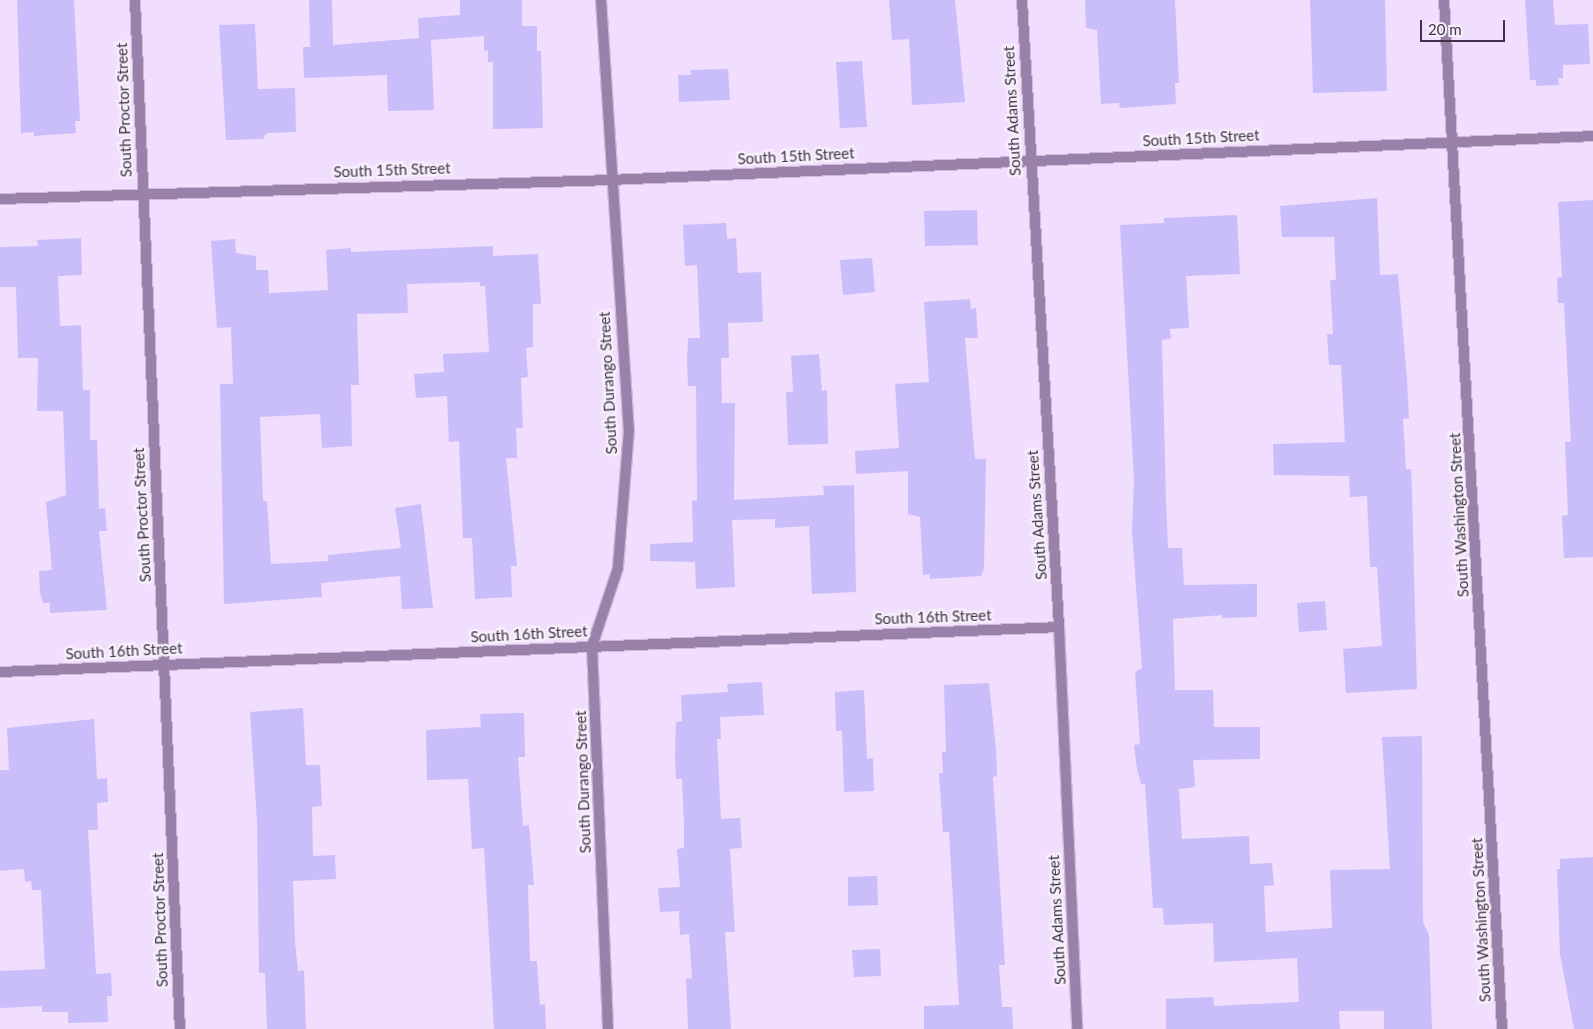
<!DOCTYPE html>
<style>
body{margin:0}
#map{position:relative;width:1593px;height:1029px;overflow:hidden;background:#f1ddfe;font-family:Lato,sans-serif}
div>[style]{position:absolute}
[style*='--x']{left:calc(var(--x)*1px);top:calc(var(--y)*1px);width:calc(var(--w)*1px);rotate:calc(var(--a)*1deg)}
.building>*{inset:0;background:#c9befa}
.roads{filter:drop-shadow(1px 0 #cebbda) drop-shadow(-1px 0 #cebbda) drop-shadow(0 1px #cebbda) drop-shadow(0 -1px #cebbda)}
.minor>*{height:10px;margin:-5px;padding:0 5px;transform-origin:5px;border-radius:5px;background:#9a81a9}
.tertiary>*{height:10px;margin:-5px;padding:0 5px;transform-origin:5px;border-radius:5px;background:#9a81a9}
span{translate:-50% -50%;white-space:nowrap;text-align:center;line-height:1.15;-webkit-text-stroke:5px #f7f0fb;paint-order:stroke}
.street-label{font-size:15px;color:#403248}
.scale{position:absolute;left:1420px;top:20px;width:85px;height:22px;box-sizing:border-box;border:2px solid #403248;border-top:0;padding-left:6px;font-size:15px;line-height:18px;white-space:nowrap;color:#403248;-webkit-text-stroke:4px #f7f0fb;paint-order:stroke}
</style>
<div id="map">
<div class="building">
<i style="clip-path:polygon(17px 0,74px 0,80px 121px,75px 121px,76px 133px,34px 136px,34px 132px,21px 133px)"></i>
<i style="clip-path:polygon(309px 0,332px 0,333px 45px,419px 38px,418px 18px,460px 15px,460px 0,522px 0,522px 26px,537px 26px,537px 51px,541px 51px,543px 128px,493px 129px,493px 62px,488px 62px,488px 50px,484px 51px,484px 36px,431px 40px,434px 110px,388px 111px,387px 75px,304px 78px,303px 47px,310px 47px)"></i>
<i style="clip-path:polygon(889px 0,955px 0,965px 102px,912px 105px,909px 39px,892px 40px)"></i>
<i style="clip-path:polygon(1085px 0,1175px 0,1179px 83px,1175px 83px,1176px 104px,1120px 108px,1119px 103px,1101px 104px,1097px 30px,1086px 28px)"></i>
<i style="clip-path:polygon(1310px 0,1385px 0,1387px 91px,1313px 93px)"></i>
<i style="clip-path:polygon(1525px 0,1553px 0,1555px 25px,1588px 24px,1590px 64px,1563px 65px,1563px 78px,1558px 78px,1559px 85px,1536px 86px,1536px 80px,1530px 80px)"></i>
<i style="clip-path:polygon(255px 24px,258px 89px,295px 88px,296px 132px,267px 133px,263px 139px,226px 140px,219px 25px)"></i>
<i style="clip-path:polygon(862px 61px,867px 127px,840px 128px,836px 62px)"></i>
<i style="clip-path:polygon(728px 69px,730px 100px,679px 102px,678px 75px,691px 75px,691px 70px)"></i>
<i style="clip-path:polygon(1377px 198px,1380px 275px,1398px 274px,1407px 380px,1409px 418px,1403px 419px,1406px 469px,1411px 469px,1412px 494px,1417px 689px,1346px 693px,1343px 649px,1382px 646px,1377px 567px,1370px 567px,1367px 496px,1350px 497px,1349px 476px,1274px 475px,1273px 444px,1345px 442px,1341px 365px,1329px 365px,1327px 334px,1333px 334px,1330px 280px,1336px 280px,1334px 237px,1282px 237px,1280px 206px)"></i>
<i style="clip-path:polygon(1593px 200px,1593px 557px,1564px 558px,1562px 516px,1568px 515px,1565px 442px,1571px 442px,1564px 303px,1558px 303px,1557px 278px,1562px 277px,1558px 202px)"></i>
<i style="clip-path:polygon(977px 210px,978px 245px,925px 246px,924px 211px)"></i>
<i style="clip-path:polygon(1237px 215px,1240px 274px,1186px 276px,1189px 328px,1170px 329px,1171px 339px,1162px 340px,1166px 502px,1168px 548px,1182px 548px,1184px 585px,1257px 584px,1257px 617px,1222px 618px,1222px 615px,1173px 619px,1175px 690px,1213px 690px,1214px 727px,1260px 727px,1260px 759px,1193px 760px,1195px 787px,1179px 789px,1182px 839px,1249px 836px,1250px 864px,1272px 863px,1274px 885px,1264px 886px,1266px 932px,1332px 928px,1330px 870px,1390px 869px,1382px 737px,1422px 736px,1423px 922px,1429px 935px,1432px 1029px,1384px 1029px,1384px 1011px,1339px 1011px,1340px 1029px,1166px 1029px,1166px 999px,1213px 997px,1214px 1006px,1299px 1002px,1297px 958px,1214px 962px,1213px 923px,1164px 925px,1163px 908px,1153px 908px,1145px 784px,1141px 784px,1137px 769px,1134px 745px,1140px 744px,1135px 672px,1142px 668px,1132px 532px,1134px 480px,1120px 225px,1164px 223px,1164px 218px)"></i>
<i style="clip-path:polygon(726px 223px,727px 239px,736px 238px,738px 273px,761px 272px,763px 322px,728px 323px,729px 358px,721px 358px,722px 403px,735px 403px,734px 500px,824px 495px,823px 486px,854px 485px,856px 592px,812px 594px,809px 526px,775px 528px,775px 519px,732px 520px,735px 587px,696px 589px,695px 562px,650px 561px,650px 544px,693px 542px,692px 501px,697px 500px,696px 386px,688px 386px,687px 361px,688px 338px,700px 338px,697px 265px,685px 266px,683px 225px)"></i>
<i style="clip-path:polygon(81px 238px,82px 275px,58px 276px,60px 326px,81px 325px,83px 390px,90px 390px,90px 440px,97px 440px,99px 509px,105px 508px,107px 531px,99px 531px,107px 610px,50px 613px,50px 603px,43px 603px,40px 593px,39px 571px,52px 570px,46px 502px,66px 495px,63px 411px,37px 411px,38px 358px,18px 358px,16px 287px,0 287px,0 247px,38px 246px,37px 240px)"></i>
<i style="clip-path:polygon(235px 239px,236px 253px,256px 256px,256px 270px,268px 270px,269px 293px,328px 290px,326px 250px,351px 248px,351px 252px,493px 246px,493px 256px,538px 254px,541px 304px,533px 304px,533px 347px,526px 348px,528px 377px,521px 378px,523px 428px,516px 428px,517px 458px,506px 458px,517px 566px,511px 566px,512px 597px,475px 599px,472px 538px,463px 538px,459px 441px,449px 442px,447px 396px,416px 398px,414px 374px,444px 372px,443px 354px,489px 352px,485px 286px,480px 286px,480px 282px,407px 284px,408px 313px,357px 314px,359px 385px,351px 385px,352px 446px,322px 448px,320px 414px,260px 417px,263px 501px,267px 501px,271px 564px,328px 561px,328px 555px,401px 548px,395px 508px,421px 504px,433px 608px,402px 609px,400px 576px,321px 583px,322px 597px,224px 604px,220px 384px,233px 384px,231px 327px,217px 328px,211px 241px)"></i>
<i style="clip-path:polygon(872px 258px,875px 292px,843px 295px,840px 260px)"></i>
<i style="clip-path:polygon(970px 299px,971px 309px,976px 308px,978px 338px,965px 338px,975px 459px,986px 459px,984px 568px,981px 576px,930px 579px,930px 574px,923px 575px,920px 517px,908px 514px,908px 471px,856px 474px,855px 451px,899px 448px,895px 384px,929px 382px,924px 302px)"></i>
<i style="clip-path:polygon(819px 354px,822px 391px,827px 390px,828px 444px,788px 445px,786px 392px,793px 392px,791px 356px)"></i>
<i style="clip-path:polygon(1325px 601px,1327px 630px,1299px 632px,1297px 603px)"></i>
<i style="clip-path:polygon(762px 682px,764px 715px,720px 717px,721px 739px,717px 739px,721px 819px,740px 818px,742px 848px,730px 849px,735px 932px,725px 932px,731px 1029px,688px 1029px,686px 979px,692px 978px,689px 934px,680px 935px,679px 911px,660px 912px,658px 888px,680px 887px,677px 849px,684px 848px,684px 822px,682px 779px,676px 779px,675px 758px,676px 722px,682px 721px,681px 695px,728px 692px,727px 684px)"></i>
<i style="clip-path:polygon(989px 683px,996px 750px,997px 776px,993px 777px,1005px 965px,999px 965px,1002px 1007px,1012px 1007px,1013px 1029px,924px 1029px,924px 1006px,959px 1005px,949px 832px,943px 832px,939px 773px,943px 773px,942px 752px,946px 752px,944px 685px)"></i>
<i style="clip-path:polygon(864px 690px,867px 759px,873px 758px,874px 791px,844px 792px,842px 731px,836px 731px,835px 692px)"></i>
<i style="clip-path:polygon(303px 708px,306px 765px,320px 765px,322px 806px,312px 807px,313px 856px,335px 855px,336px 879px,293px 881px,295px 942px,298px 971px,304px 970px,306px 1029px,267px 1029px,265px 973px,259px 973px,257px 821px,250px 712px)"></i>
<i style="clip-path:polygon(524px 713px,525px 757px,518px 757px,523px 826px,529px 825px,534px 885px,528px 885px,530px 961px,537px 961px,540px 1005px,545px 1004px,546px 1029px,494px 1029px,484px 848px,472px 849px,468px 779px,427px 780px,426px 730px,481px 727px,480px 714px)"></i>
<i style="clip-path:polygon(94px 719px,97px 779px,107px 778px,108px 802px,97px 803px,98px 830px,88px 830px,96px 974px,111px 973px,112px 996px,107px 996px,108px 1022px,68px 1023px,68px 1012px,42px 1012px,42px 1006px,0 1008px,0 971px,45px 969px,41px 890px,32px 890px,31px 881px,25px 882px,24px 869px,0 871px,0 770px,9px 770px,7px 728px)"></i>
<i style="clip-path:polygon(1593px 857px,1593px 1029px,1574px 1029px,1560px 954px,1557px 869px,1560px 869px,1560px 859px)"></i>
<i style="clip-path:polygon(877px 876px,878px 905px,848px 906px,848px 877px)"></i>
<i style="clip-path:polygon(880px 949px,881px 976px,854px 977px,852px 950px)"></i>
</div>
<div class="roads">
<div class="minor">
<i style="--x:601;--y:0;--w:431;--a:86.3"></i>
<i style="--x:629;--y:430;--w:138;--a:94.6"></i>
<i style="--x:618;--y:568;--w:82;--a:108.4"></i>
<i style="--x:592;--y:646;--w:383;--a:87.6"></i>
<i style="--x:1022;--y:0;--w:628;--a:86.62"></i>
<i style="--x:1059;--y:627;--w:402;--a:87.4"></i>
<i style="--x:1444;--y:0;--w:1031;--a:86.77"></i>
<i style="--x:0;--y:199;--w:610;--a:-1.78"></i>
<i style="--x:610;--y:180;--w:984;--a:-2.56"></i>
<i style="--x:0;--y:672;--w:1060;--a:-2.43"></i>
</div>
<div class="tertiary">
<i style="--x:135;--y:0;--w:1030;--a:87.5"></i>
</div>
</div>
<div class="street-label">
<span style="left:124px;top:110px;rotate:-92deg">South Proctor Street</span>
<span style="left:1012px;top:111px;rotate:-93deg">South Adams Street</span>
<span style="left:1201px;top:138px;rotate:-3deg">South 15th Street</span>
<span style="left:796px;top:156px;rotate:-3deg">South 15th Street</span>
<span style="left:392px;top:170px;rotate:-2deg">South 15th Street</span>
<span style="left:608px;top:383px;rotate:-93deg">South Durango Street</span>
<span style="left:142px;top:515px;rotate:-93deg">South Proctor Street</span>
<span style="left:1037px;top:515px;rotate:-94deg">South Adams Street</span>
<span style="left:1459px;top:515px;rotate:-93deg">South Washington Street</span>
<span style="left:933px;top:617px;rotate:-2deg">South 16th Street</span>
<span style="left:529px;top:634px;rotate:-3deg">South 16th Street</span>
<span style="left:124px;top:651px;rotate:-3deg">South 16th Street</span>
<span style="left:583px;top:782px;rotate:-92deg">South Durango Street</span>
<span style="left:160px;top:920px;rotate:-92deg">South Proctor Street</span>
<span style="left:1057px;top:920px;rotate:-93deg">South Adams Street</span>
<span style="left:1481px;top:920px;rotate:-93deg">South Washington Street</span>
</div>
<div class="scale">20 m</div>
</div>
